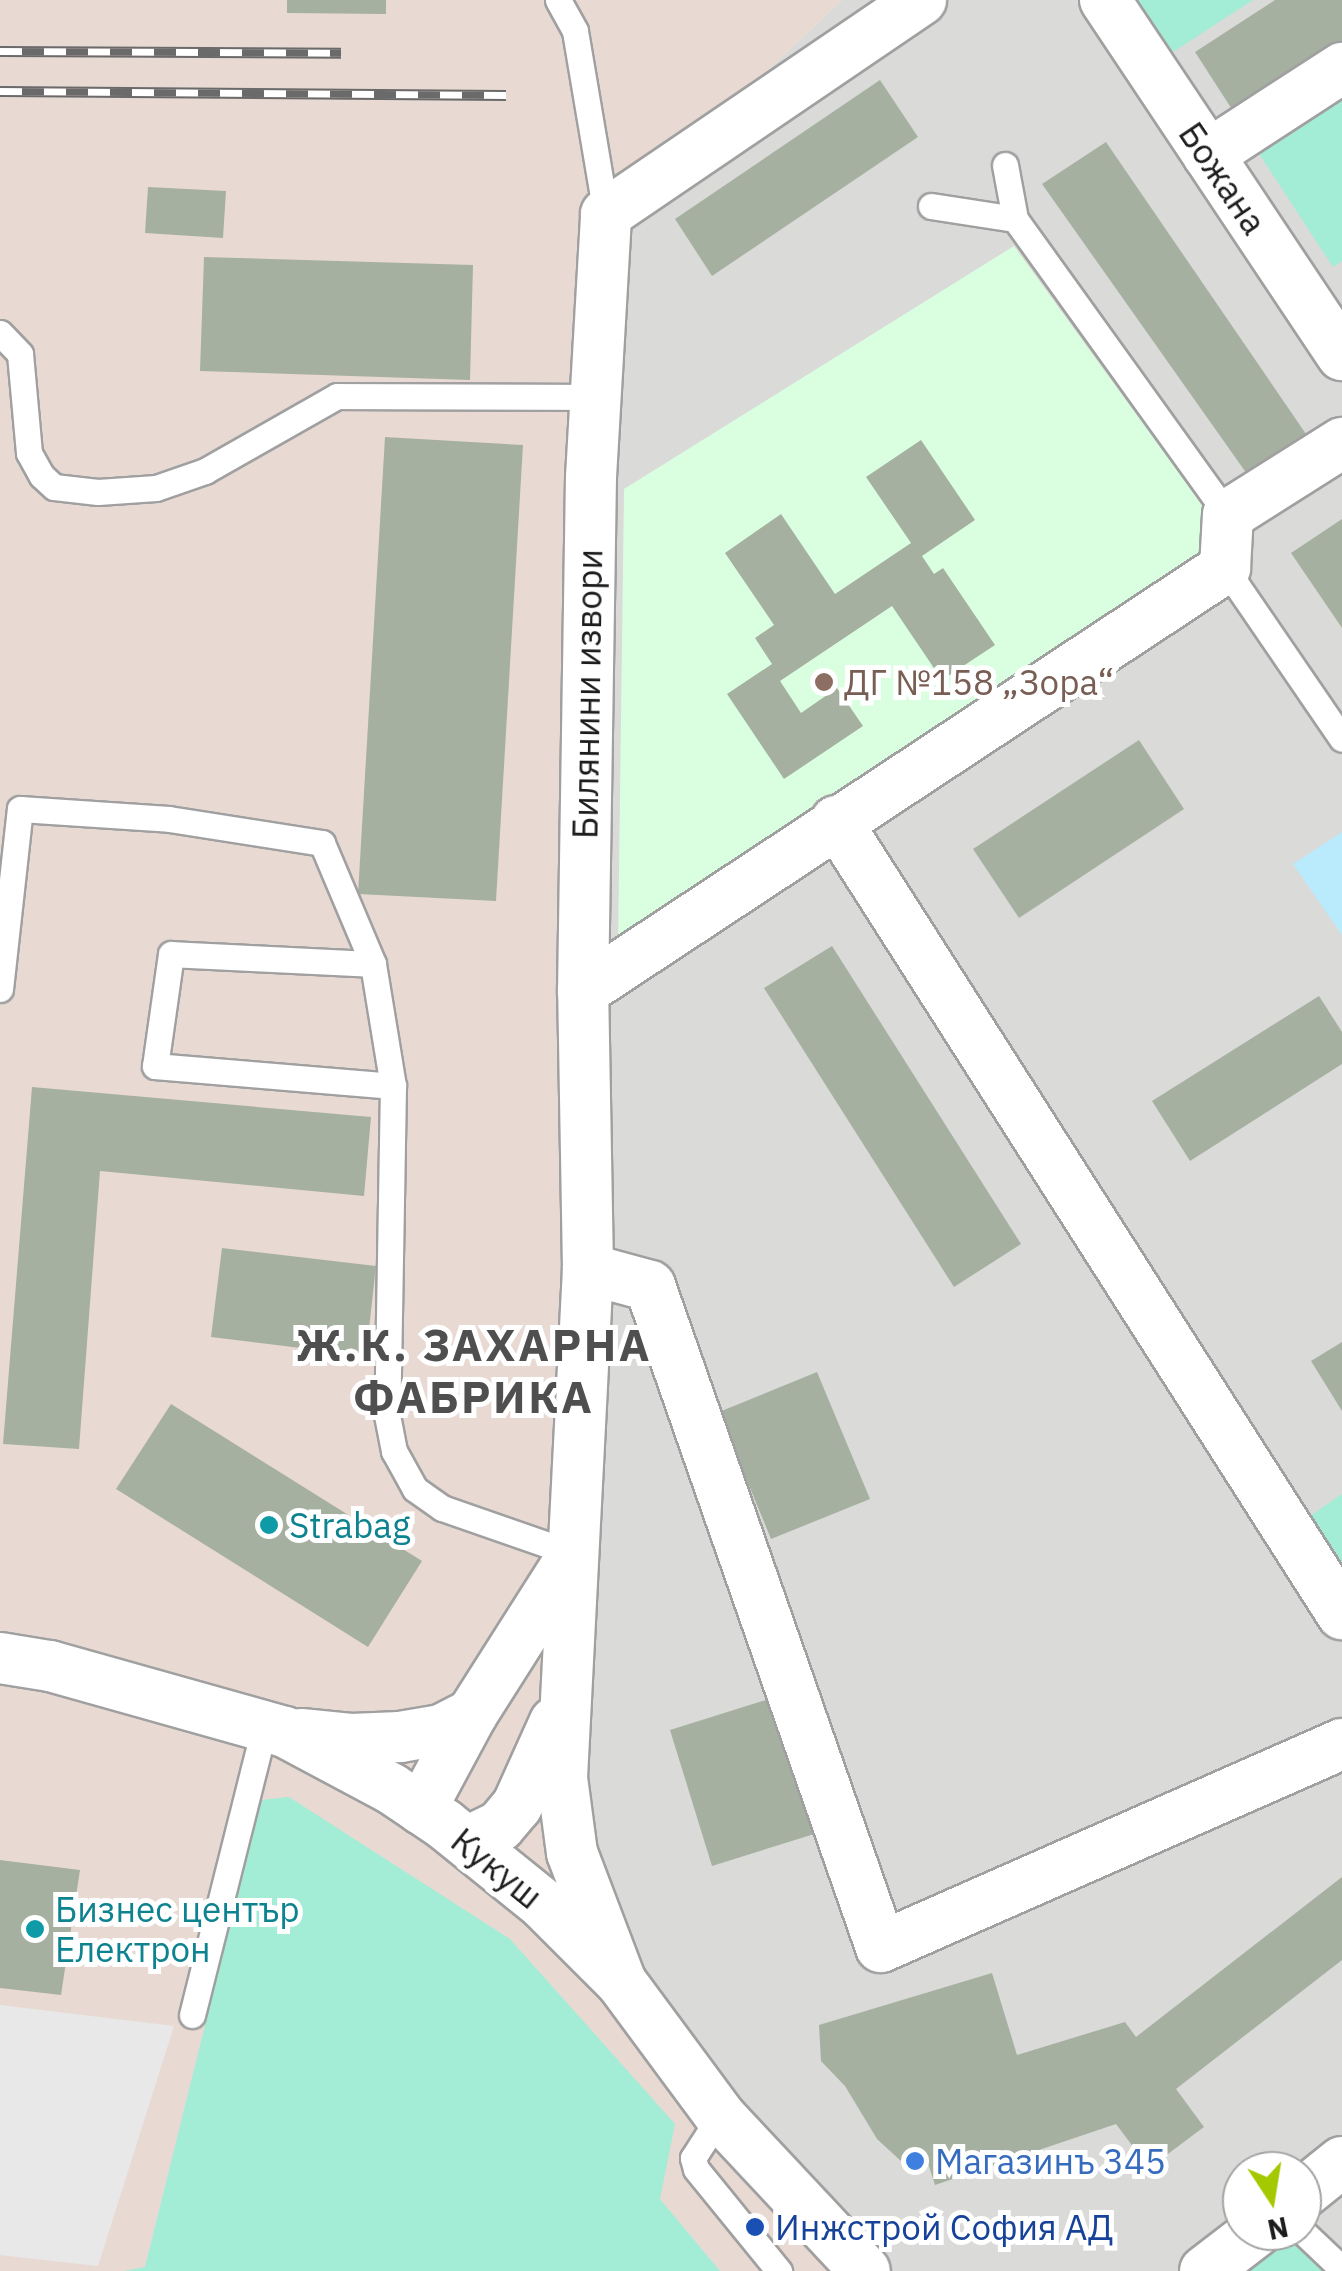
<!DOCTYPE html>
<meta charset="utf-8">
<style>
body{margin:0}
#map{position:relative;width:1342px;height:2271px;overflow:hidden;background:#e3eee1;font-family:"IBM Plex Sans",sans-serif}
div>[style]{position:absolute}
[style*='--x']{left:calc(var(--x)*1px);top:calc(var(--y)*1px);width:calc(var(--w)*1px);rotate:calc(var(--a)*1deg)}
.residential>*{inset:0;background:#dadad9}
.industrial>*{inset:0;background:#e8dad3}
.education>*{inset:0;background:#daffe0}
.grass>*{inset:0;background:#a3ecd5}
.park>*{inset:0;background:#baebfc}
.parking>*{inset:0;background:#e8e8e8}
.building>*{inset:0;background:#a6b0a0}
.roads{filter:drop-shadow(2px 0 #a0a0a0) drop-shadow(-2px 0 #a0a0a0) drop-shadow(0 2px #a0a0a0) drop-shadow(0 -2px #a0a0a0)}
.lane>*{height:25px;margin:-12.5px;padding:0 12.5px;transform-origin:12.5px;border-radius:12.5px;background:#fff}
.street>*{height:50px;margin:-25px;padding:0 25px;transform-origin:25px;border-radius:25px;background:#fff}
.rail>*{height:11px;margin-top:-5.5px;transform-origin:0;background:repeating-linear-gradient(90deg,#fff 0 22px,#6a6a6a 0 44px);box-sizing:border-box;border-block:2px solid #6a6a6a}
.dots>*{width:28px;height:28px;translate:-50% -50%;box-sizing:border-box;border:5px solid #fff;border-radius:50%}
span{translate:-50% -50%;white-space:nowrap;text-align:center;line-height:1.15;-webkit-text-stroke:10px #fff;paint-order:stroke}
.street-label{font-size:35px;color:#1c1c1c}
.education-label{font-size:35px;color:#785e54}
.left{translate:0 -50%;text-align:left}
.culture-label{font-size:35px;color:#0d838f}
.shop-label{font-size:35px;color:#366cbe}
.transit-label{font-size:35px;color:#164399}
.district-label{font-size:45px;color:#4f4f4f;font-weight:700;letter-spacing:2.5px}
.north{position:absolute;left:1222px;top:2151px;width:100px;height:100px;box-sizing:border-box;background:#fff;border:2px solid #a4a4a4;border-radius:50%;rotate:168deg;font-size:28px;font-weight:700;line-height:40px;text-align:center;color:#1c1c1c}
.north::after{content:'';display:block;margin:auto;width:35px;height:45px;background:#a5c900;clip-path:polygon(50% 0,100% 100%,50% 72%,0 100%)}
</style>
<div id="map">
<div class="residential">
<i style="clip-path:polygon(evenodd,842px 0,1342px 0,1342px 2271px,865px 2271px,585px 1897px,606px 214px,639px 192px,842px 0,1242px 2171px,1302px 2171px,1302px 2231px,1242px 2231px,1242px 2171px)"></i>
</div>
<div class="industrial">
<i style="clip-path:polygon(0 0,842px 0,639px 192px,606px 214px,585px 1897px,865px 2271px,0 2271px)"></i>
</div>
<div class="education">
<i style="clip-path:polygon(1014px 246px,1210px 516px,1207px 566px,618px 950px,624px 489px)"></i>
</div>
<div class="grass">
<i style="clip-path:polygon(1118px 0,1253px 0,1156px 63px)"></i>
<i style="clip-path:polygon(1342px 85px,1342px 261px,1333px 267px,1252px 143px)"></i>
<i style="clip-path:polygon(1342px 1494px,1342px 1614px,1288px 1531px)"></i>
<i style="clip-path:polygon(289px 1797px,510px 1939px,675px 2124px,660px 2199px,720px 2271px,124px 2271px,145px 2267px,261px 1800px)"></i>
<i style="clip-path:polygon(1257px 2231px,1282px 2231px,1341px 2271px,1205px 2271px)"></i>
</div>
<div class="park">
<i style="clip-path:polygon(1342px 832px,1342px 935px,1293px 864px)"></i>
</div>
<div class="parking">
<i style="clip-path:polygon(0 2005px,174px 2026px,98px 2266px,0 2255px)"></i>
</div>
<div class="building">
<i style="clip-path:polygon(287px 0,386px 0,386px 14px,287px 13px)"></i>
<i style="clip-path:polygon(1275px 0,1342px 0,1342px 43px,1235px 114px,1195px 52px)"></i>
<i style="clip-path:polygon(880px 80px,918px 137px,712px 276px,675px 219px)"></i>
<i style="clip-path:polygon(1106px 142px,1306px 434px,1247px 474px,1042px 184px)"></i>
<i style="clip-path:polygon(148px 187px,226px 191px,223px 238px,145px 233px)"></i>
<i style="clip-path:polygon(204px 257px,473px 265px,470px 380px,200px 371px)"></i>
<i style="clip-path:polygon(385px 437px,523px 445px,496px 901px,358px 894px)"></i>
<i style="clip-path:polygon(921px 440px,975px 520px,922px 556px,934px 574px,943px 568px,995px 645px,942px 680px,892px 606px,780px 681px,801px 713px,837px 688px,863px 726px,784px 779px,727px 694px,772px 664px,755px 638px,774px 625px,725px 553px,781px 514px,835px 594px,911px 543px,866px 477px)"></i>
<i style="clip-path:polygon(1342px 519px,1342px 628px,1291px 553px)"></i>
<i style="clip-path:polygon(1139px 740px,1184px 809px,1019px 918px,973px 849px)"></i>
<i style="clip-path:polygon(832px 946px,1021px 1244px,954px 1287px,764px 988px)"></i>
<i style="clip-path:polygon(1319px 996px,1342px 1032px,1342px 1064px,1190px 1161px,1152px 1101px)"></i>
<i style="clip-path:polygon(32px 1087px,371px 1117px,364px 1196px,100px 1171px,79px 1449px,3px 1444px)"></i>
<i style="clip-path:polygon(222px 1248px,376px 1266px,366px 1356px,211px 1337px)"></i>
<i style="clip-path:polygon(1342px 1342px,1342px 1411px,1311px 1361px)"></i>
<i style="clip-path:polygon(817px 1372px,870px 1499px,771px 1539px,719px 1412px)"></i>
<i style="clip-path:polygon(171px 1404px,422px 1561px,368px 1647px,116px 1489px)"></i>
<i style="clip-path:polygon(785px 1694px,827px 1830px,712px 1866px,670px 1730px)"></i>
<i style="clip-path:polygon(0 1860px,80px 1870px,61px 1995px,0 1988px)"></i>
<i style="clip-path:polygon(1342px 1877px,1342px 1960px,1176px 2089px,1204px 2127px,1149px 2168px,1116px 2124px,935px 2185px,927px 2160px,902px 2162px,877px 2139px,845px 2086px,821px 2061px,819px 2025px,992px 1973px,1017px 2055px,1125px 2022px,1136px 2037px)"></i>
</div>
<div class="roads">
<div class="lane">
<i style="--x:558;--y:0;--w:35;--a:61"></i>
<i style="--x:575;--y:31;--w:186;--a:80.4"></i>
<i style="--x:1005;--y:165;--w:55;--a:79.5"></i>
<i style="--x:1015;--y:219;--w:365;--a:54.3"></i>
<i style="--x:931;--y:206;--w:85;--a:8.8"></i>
<i style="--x:0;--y:333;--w:29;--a:46"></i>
<i style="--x:20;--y:354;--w:99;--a:84.8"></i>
<i style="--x:29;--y:453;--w:26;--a:61"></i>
<i style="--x:42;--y:476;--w:16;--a:43"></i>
<i style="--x:54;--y:487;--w:44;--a:6.5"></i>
<i style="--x:98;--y:492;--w:58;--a:-3.9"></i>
<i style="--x:156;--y:488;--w:52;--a:-19.1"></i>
<i style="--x:205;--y:471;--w:152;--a:-29.6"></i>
<i style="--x:337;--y:396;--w:258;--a:0.2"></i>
<i style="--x:1225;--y:568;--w:207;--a:55.6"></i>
<i style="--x:373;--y:964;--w:202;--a:-177.2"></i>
<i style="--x:171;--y:954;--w:113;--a:98.1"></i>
<i style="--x:155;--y:1066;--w:239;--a:4.8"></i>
<i style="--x:393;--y:1086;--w:329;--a:91"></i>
<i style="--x:387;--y:1415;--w:37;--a:79"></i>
<i style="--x:394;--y:1451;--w:43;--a:61.1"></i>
<i style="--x:415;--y:1489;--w:33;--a:35"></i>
<i style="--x:442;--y:1508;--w:140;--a:19.2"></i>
<i style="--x:0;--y:989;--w:181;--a:-83.7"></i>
<i style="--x:20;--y:809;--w:149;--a:3.8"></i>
<i style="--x:169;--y:819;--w:155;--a:8.9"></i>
<i style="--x:322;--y:843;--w:131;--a:67.1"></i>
<i style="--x:373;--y:964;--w:124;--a:80.7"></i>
<i style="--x:192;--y:2015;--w:296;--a:-75.9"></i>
<i style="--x:720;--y:2116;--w:50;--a:122.7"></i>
<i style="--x:693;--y:2158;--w:11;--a:75"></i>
<i style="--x:696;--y:2169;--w:132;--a:50.9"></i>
<i style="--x:1302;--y:2231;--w:55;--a:43.5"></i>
</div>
<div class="street">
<i style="--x:1105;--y:0;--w:427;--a:56.3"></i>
<i style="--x:1208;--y:155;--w:160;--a:-33"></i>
<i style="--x:836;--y:821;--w:941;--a:57.46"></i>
<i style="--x:583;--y:991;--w:769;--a:-33.38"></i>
<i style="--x:1225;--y:568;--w:53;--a:-86.8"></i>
<i style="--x:1228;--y:515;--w:135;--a:-32.3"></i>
<i style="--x:588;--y:1269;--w:64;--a:15.3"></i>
<i style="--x:650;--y:1286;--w:700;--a:70.74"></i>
<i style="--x:881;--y:1947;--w:504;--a:-23.77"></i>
<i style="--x:0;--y:1658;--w:51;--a:9.1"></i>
<i style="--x:50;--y:1666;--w:244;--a:15.7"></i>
<i style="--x:285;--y:1732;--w:121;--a:28"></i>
<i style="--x:392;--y:1789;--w:63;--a:33.9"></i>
<i style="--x:444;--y:1824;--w:127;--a:38.9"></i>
<i style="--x:543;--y:1904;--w:110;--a:45"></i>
<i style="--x:621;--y:1982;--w:167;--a:53.5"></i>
<i style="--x:720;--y:2116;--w:212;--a:46.9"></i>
<i style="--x:301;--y:1734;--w:50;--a:5.7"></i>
<i style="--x:351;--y:1739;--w:49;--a:-2.3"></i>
<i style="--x:400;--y:1737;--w:42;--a:-9.7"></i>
<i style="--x:441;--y:1730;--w:35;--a:-27"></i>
<i style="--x:421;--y:1809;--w:108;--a:-61.8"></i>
<i style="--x:472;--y:1714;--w:185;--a:-57.6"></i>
<i style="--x:467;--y:1842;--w:37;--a:-26"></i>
<i style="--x:500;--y:1826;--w:26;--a:-50"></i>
<i style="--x:517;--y:1806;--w:92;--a:-65.7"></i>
<i style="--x:621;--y:1982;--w:138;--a:-110.8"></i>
<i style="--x:572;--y:1853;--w:76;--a:-97.6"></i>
<i style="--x:562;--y:1778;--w:510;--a:-87.08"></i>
<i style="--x:588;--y:1269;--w:278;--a:-91"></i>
<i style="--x:583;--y:991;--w:514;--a:-89.11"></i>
<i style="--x:591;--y:477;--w:263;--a:-86.7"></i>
<i style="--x:606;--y:214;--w:381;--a:-34.2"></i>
<i style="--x:1302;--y:2194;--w:51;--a:-38.7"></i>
<i style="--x:1205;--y:2271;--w:66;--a:-37.6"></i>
</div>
</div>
<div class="rail">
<i style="--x:0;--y:51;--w:341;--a:0.3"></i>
<i style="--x:0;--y:91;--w:506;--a:0.45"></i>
</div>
<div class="dots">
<i style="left:824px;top:682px;background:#8d6e63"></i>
<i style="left:269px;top:1525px;background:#0f9aa8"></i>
<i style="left:35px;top:1929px;background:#0f9aa8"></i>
<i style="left:915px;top:2161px;background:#3f7fe0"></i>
<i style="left:755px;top:2227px;background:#1a4fb4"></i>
</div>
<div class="street-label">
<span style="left:1223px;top:178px;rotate:56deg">Божана</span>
<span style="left:587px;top:694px;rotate:-89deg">Билянини извори</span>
<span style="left:497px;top:1868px;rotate:39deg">Кукуш</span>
</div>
<div class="education-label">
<span class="left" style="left:844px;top:682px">ДГ №158 „Зора“</span>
</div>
<div class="culture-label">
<span class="left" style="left:289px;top:1525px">Strabag</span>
<span class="left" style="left:55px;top:1929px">Бизнес център<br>Електрон</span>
</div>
<div class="shop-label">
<span class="left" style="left:935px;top:2161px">Магазинъ 345</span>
</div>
<div class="transit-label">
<span class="left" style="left:775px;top:2227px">Инжстрой София АД</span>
</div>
<div class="district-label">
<span style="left:474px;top:1371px">Ж.К. ЗАХАРНА<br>ФАБРИКА</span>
</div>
<div class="north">N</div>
</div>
